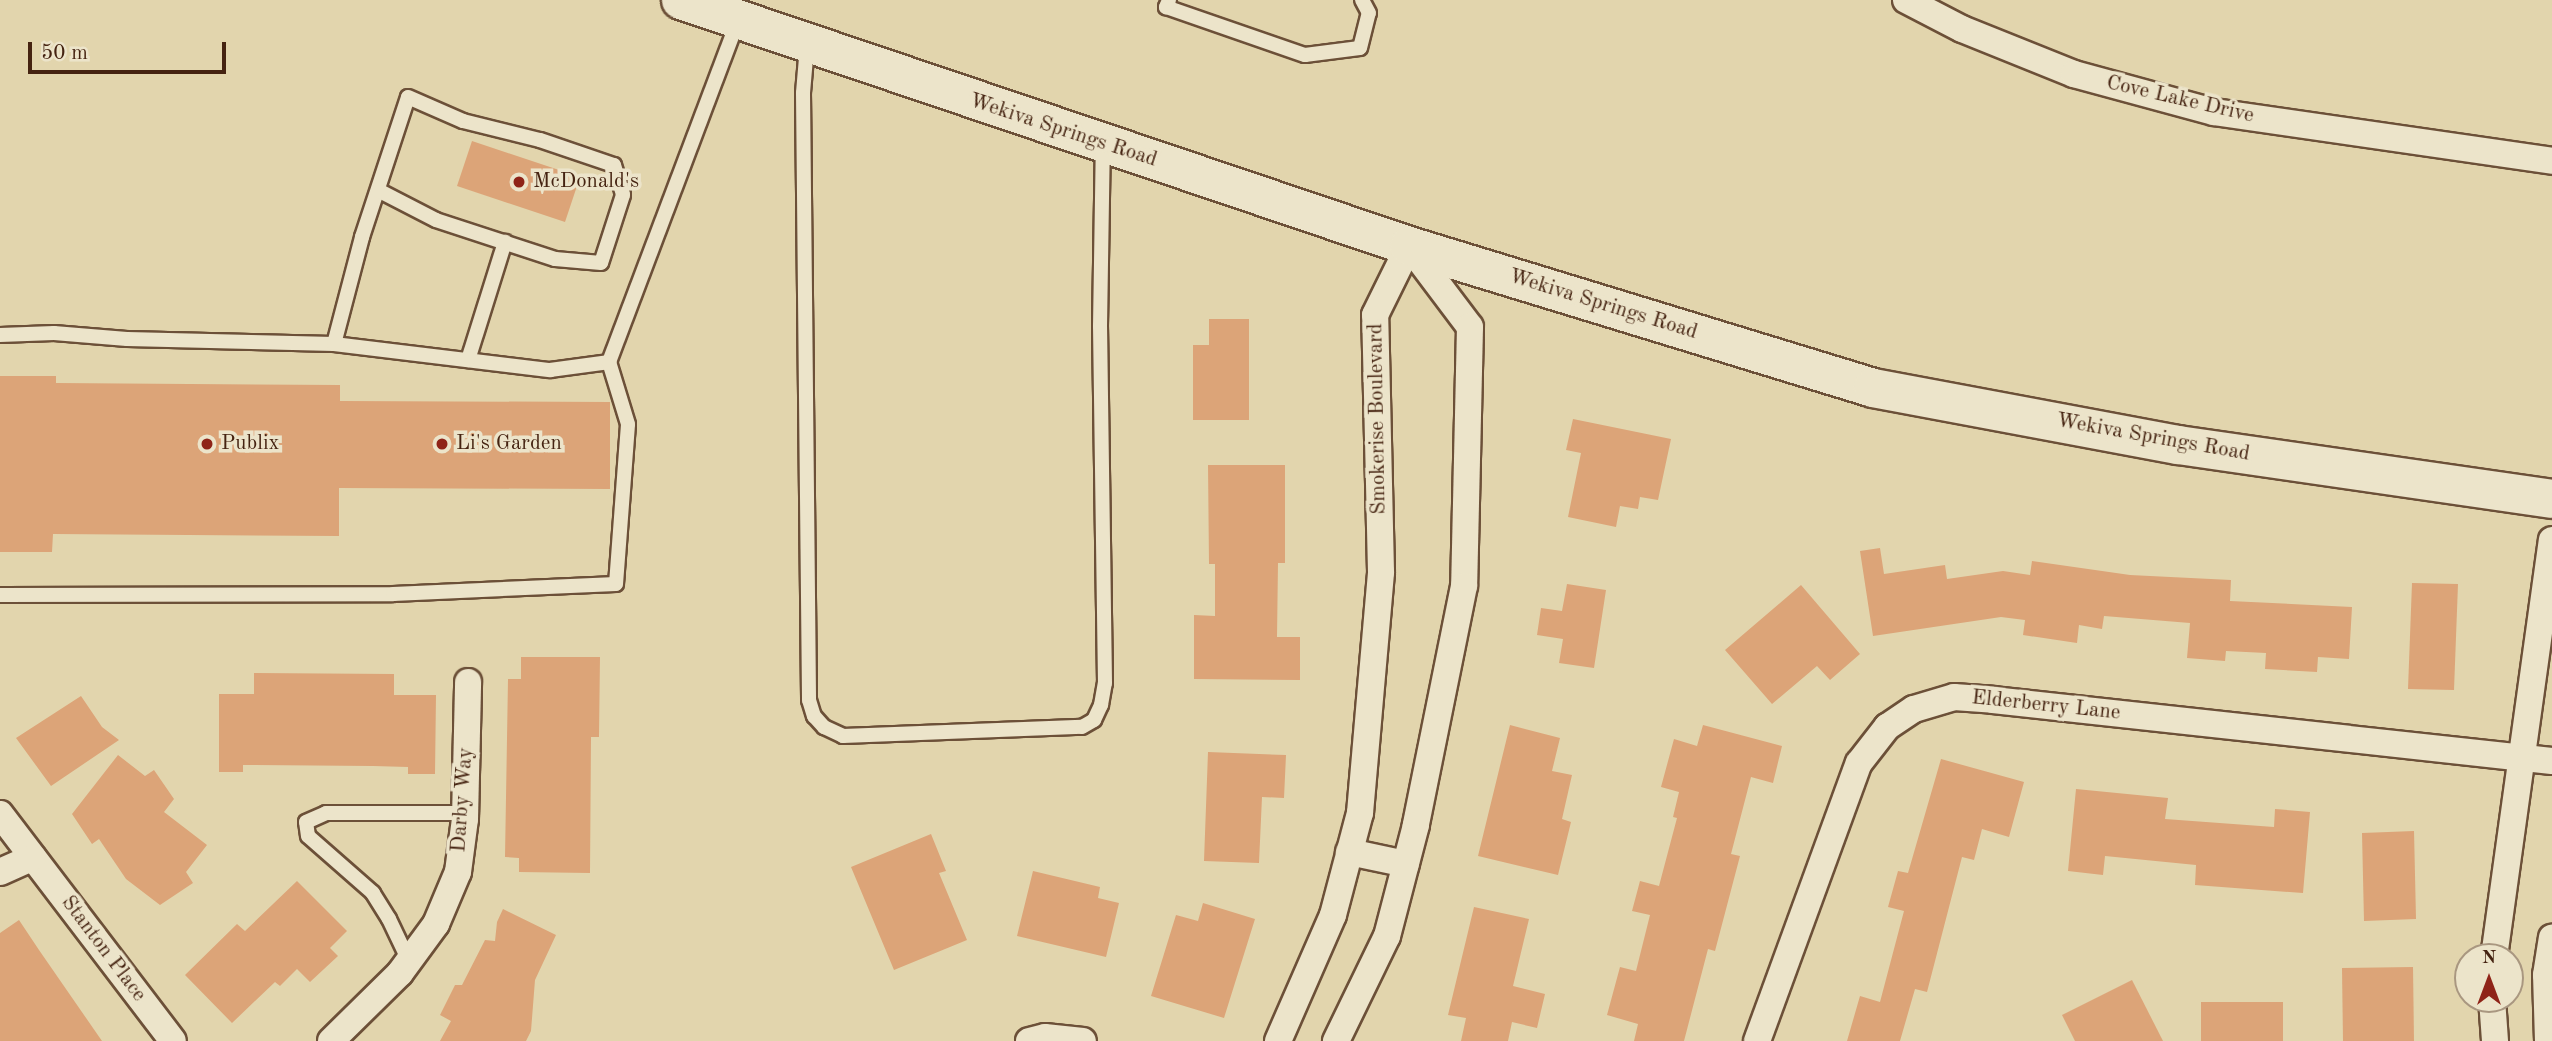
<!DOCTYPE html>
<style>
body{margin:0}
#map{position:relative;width:2552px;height:1041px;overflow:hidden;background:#e2d5ad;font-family:"Old Standard TT",serif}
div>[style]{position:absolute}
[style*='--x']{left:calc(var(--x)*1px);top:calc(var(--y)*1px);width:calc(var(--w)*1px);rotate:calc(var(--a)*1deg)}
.building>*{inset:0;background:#dca478}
.roads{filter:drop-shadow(2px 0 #6c5038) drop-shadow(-2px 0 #6c5038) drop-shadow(0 2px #6c5038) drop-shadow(0 -2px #6c5038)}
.lane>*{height:14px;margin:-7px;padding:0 7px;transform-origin:7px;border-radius:7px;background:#ece4ca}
.street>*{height:26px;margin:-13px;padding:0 13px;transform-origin:13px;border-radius:13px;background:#ece4ca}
.secondary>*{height:38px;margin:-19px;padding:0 19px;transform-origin:19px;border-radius:19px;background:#ece4ca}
.dots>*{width:19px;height:19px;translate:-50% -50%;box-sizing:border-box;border:4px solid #ece4ca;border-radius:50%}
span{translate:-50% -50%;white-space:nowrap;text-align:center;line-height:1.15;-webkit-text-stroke:7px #ece4ca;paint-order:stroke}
.street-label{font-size:21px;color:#452311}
.poi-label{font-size:21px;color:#452311}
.left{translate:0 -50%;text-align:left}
.north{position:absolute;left:2454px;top:943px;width:70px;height:70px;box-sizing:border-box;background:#ece4ca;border:2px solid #a99780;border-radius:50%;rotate:0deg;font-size:19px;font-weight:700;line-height:28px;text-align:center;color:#452311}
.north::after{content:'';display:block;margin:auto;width:24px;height:32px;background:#8f2418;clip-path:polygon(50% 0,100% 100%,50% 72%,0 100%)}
.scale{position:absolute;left:28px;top:42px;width:198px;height:32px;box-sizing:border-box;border:4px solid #452311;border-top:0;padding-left:9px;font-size:21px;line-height:24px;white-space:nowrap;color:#452311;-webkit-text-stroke:5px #ece4ca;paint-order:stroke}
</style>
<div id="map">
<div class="building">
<i style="clip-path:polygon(472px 141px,580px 177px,565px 222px,457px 186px)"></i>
<i style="clip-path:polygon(1209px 319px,1249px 319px,1249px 420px,1193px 420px,1193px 345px,1209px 345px)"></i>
<i style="clip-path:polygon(0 376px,56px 376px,56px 383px,340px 385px,340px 401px,610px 402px,610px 489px,339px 488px,339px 536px,53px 534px,52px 552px,0 552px)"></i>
<i style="clip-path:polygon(1573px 419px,1671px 439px,1658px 500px,1640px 497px,1638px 509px,1620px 506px,1616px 527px,1568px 517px,1581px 453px,1566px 450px)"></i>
<i style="clip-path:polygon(1208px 465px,1285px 465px,1285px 563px,1278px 563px,1277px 637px,1300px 637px,1300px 680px,1194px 679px,1194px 615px,1215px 616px,1215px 564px,1209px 564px)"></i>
<i style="clip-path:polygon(1880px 548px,1884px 574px,1945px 565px,1947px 579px,2003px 571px,2030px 575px,2032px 561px,2130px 575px,2231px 580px,2230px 601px,2352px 607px,2349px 659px,2318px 657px,2317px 672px,2265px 669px,2266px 653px,2226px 651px,2225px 661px,2187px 658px,2190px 623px,2104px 616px,2102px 629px,2079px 625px,2077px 643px,2023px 635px,2025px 620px,2001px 617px,1873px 636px,1860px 551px)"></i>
<i style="clip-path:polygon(2412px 583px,2458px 584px,2454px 690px,2408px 689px)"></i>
<i style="clip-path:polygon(1567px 584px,1606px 590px,1594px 668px,1559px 663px,1563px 639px,1537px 635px,1541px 608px,1562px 611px)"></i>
<i style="clip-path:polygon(1801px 585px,1860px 654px,1830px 680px,1817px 666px,1772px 704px,1725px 650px)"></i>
<i style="clip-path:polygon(521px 657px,600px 657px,599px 737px,591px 737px,590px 873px,519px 872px,519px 858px,505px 857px,508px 679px,521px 679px)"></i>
<i style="clip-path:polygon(254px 673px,394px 674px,394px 695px,436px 695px,435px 774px,408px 774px,408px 767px,373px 766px,243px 765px,243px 772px,219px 772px,219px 694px,254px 694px)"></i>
<i style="clip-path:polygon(81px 696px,102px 727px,119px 740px,51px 786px,16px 738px)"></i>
<i style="clip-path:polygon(1510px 725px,1560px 738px,1552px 771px,1572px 775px,1562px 819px,1571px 822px,1558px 875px,1478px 856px)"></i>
<i style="clip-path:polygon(1703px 725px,1782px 746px,1773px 783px,1751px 777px,1731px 854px,1740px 856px,1715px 951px,1708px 949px,1684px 1041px,1634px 1041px,1638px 1024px,1607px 1015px,1620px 967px,1636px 971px,1650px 915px,1632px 911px,1640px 881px,1659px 886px,1677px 818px,1673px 817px,1679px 792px,1661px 787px,1674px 739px,1697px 746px)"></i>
<i style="clip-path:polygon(1208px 752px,1286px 755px,1284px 798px,1262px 797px,1259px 863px,1204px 861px)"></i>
<i style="clip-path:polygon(118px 755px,145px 776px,154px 770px,174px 799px,164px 812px,207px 845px,186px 872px,193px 883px,160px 905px,126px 879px,99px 839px,92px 844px,72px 814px)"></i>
<i style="clip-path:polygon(1941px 759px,2024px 782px,2009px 837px,1982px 829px,1974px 860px,1962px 857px,1927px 992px,1915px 989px,1900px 1041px,1847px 1041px,1860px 996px,1880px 1002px,1904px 911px,1888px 907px,1898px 871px,1908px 873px)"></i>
<i style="clip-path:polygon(2076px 789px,2168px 798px,2165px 819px,2274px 827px,2275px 809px,2310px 812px,2303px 893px,2195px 885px,2196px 865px,2105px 856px,2103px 875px,2068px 871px)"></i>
<i style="clip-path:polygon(2414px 831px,2416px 919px,2364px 921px,2362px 833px)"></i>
<i style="clip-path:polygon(931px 834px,946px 871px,939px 873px,967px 940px,894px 970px,851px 867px)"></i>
<i style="clip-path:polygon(1033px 871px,1100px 887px,1098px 898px,1119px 903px,1106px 957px,1017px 936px)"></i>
<i style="clip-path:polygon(297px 881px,347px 931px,330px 948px,338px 956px,310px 982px,297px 969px,280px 986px,275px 982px,232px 1023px,185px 975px,237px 924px,245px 931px)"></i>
<i style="clip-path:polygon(1203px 903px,1255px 919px,1224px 1018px,1151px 996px,1176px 915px,1198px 921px)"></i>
<i style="clip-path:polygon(1474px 907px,1529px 919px,1513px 986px,1545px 994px,1537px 1028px,1512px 1022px,1508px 1041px,1461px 1041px,1466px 1018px,1448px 1015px)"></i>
<i style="clip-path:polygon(503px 909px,556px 935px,535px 980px,531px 1031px,526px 1041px,440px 1041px,451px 1021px,440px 1015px,455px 985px,462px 985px,485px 940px,495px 941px,497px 922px)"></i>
<i style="clip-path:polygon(19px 920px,39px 950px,102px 1041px,0 1041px,0 933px)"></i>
<i style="clip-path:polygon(2413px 967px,2414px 1041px,2343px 1041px,2342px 968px)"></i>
<i style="clip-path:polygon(2132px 980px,2163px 1041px,2075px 1041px,2062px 1015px)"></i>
<i style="clip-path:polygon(2201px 1002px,2283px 1002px,2283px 1041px,2201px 1041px)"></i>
</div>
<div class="roads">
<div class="lane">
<i style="--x:1169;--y:0;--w:8;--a:113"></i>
<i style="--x:1166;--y:7;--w:147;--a:19.1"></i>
<i style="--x:1305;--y:55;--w:55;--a:-7.3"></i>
<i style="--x:1360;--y:48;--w:36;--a:-76"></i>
<i style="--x:1369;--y:13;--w:15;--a:-118"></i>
<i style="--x:807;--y:46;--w:47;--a:94.9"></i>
<i style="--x:803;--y:93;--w:607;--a:89.43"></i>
<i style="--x:809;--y:700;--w:17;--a:73"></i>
<i style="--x:814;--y:716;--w:15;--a:48"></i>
<i style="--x:824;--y:727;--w:21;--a:25"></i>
<i style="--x:843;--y:736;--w:239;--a:-2.2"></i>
<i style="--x:1082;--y:727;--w:14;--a:-30"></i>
<i style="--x:1094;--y:720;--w:17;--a:-65"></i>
<i style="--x:1101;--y:705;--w:22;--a:-80"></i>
<i style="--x:1105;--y:683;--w:357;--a:-90.8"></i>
<i style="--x:1100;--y:326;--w:181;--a:-89.1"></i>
<i style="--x:0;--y:335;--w:54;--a:-2.1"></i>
<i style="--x:54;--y:333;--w:73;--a:4.7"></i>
<i style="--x:127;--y:339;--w:207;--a:1.4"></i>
<i style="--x:334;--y:344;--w:111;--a:-75.3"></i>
<i style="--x:362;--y:237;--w:147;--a:-71.8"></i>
<i style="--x:408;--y:97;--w:60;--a:23.6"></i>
<i style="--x:463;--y:121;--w:79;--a:13.9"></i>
<i style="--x:540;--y:140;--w:78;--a:18.7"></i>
<i style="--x:614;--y:165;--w:31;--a:73"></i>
<i style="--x:623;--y:195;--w:71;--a:107.9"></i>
<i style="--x:601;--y:263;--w:46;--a:-175"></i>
<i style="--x:555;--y:259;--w:125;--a:-161.9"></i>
<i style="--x:436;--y:220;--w:65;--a:-152.7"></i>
<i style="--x:334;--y:344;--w:218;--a:6.9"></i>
<i style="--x:550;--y:370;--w:60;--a:-7.7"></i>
<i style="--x:609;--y:362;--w:365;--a:-69.3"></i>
<i style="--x:468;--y:360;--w:124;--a:-72.6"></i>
<i style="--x:0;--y:595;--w:393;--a:-0.1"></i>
<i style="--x:393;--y:594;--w:223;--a:-2.6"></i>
<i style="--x:616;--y:584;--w:160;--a:-85.7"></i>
<i style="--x:628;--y:424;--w:65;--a:-107"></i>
<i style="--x:409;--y:961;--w:47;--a:-115.5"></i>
<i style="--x:389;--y:919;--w:31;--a:-122"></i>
<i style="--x:373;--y:893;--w:86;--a:-138.8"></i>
<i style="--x:308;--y:836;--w:14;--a:-98"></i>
<i style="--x:306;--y:822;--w:22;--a:-24"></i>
<i style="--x:326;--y:813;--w:139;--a:0"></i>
</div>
<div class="street">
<i style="--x:1906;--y:0;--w:63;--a:27.4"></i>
<i style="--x:1962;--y:29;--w:121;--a:21.9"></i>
<i style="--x:2074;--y:74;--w:145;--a:15.2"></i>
<i style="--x:2214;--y:112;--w:342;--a:8.2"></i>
<i style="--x:0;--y:814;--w:285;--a:52.7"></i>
<i style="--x:1349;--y:852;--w:58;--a:11.9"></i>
<i style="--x:0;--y:872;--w:36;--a:-24"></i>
<i style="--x:2494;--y:957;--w:421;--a:-82.1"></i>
<i style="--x:2492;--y:999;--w:42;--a:85.9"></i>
<i style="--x:331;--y:1041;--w:97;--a:-44.6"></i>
<i style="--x:400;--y:973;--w:61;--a:-53.7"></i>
<i style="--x:436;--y:924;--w:56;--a:-67.1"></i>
<i style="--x:458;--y:872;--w:53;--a:-82.5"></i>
<i style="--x:465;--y:819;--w:137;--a:-88.7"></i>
<i style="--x:1029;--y:1041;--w:16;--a:-14"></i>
<i style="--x:1045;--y:1037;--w:38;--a:6"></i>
<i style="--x:1278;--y:1041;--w:137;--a:-66.4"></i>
<i style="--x:1333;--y:915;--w:106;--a:-75.2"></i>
<i style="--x:1360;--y:813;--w:242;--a:-85"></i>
<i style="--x:1381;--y:572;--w:257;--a:-91.3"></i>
<i style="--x:1375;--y:315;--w:77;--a:-63.8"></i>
<i style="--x:1409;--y:246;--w:101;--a:53"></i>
<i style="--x:1470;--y:327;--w:259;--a:91.3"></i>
<i style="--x:1464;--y:586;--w:244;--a:101.4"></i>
<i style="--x:1416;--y:825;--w:115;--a:104.6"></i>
<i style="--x:1387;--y:936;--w:117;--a:115.9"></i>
<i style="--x:1757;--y:1041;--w:296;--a:-69.9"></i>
<i style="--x:1859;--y:763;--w:46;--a:-52.1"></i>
<i style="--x:1887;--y:727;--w:32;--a:-34"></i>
<i style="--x:1914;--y:709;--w:42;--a:-16.7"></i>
<i style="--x:1954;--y:697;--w:39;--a:4"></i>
<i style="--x:1993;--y:700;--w:562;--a:6.23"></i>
<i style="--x:2548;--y:1041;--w:66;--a:-91.7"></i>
<i style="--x:2546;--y:975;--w:38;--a:-81"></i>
</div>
<div class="secondary">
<i style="--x:681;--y:0;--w:768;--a:18.67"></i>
<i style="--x:1409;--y:246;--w:485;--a:17"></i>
<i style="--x:1873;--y:388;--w:310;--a:10.6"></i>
<i style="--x:2178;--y:445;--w:378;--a:8.2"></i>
</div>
</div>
<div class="dots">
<i style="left:519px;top:182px;background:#8f2418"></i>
<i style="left:207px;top:444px;background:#8f2418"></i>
<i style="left:442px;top:444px;background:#8f2418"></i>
</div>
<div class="street-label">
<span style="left:2180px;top:100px;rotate:13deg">Cove Lake Drive</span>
<span style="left:1063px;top:131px;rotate:18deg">Wekiva Springs Road</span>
<span style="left:1603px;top:305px;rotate:17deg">Wekiva Springs Road</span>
<span style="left:1378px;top:419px;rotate:-91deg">Smokerise Boulevard</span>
<span style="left:2153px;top:438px;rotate:10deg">Wekiva Springs Road</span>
<span style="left:2046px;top:706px;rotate:6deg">Elderberry Lane</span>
<span style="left:463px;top:800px;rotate:-86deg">Darby Way</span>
<span style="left:103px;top:949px;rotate:53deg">Stanton Place</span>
</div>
<div class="poi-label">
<span class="left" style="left:533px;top:182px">McDonald's</span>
<span class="left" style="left:221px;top:444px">Publix</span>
<span class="left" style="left:456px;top:444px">Li's Garden</span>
</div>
<div class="north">N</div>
<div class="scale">50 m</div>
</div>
